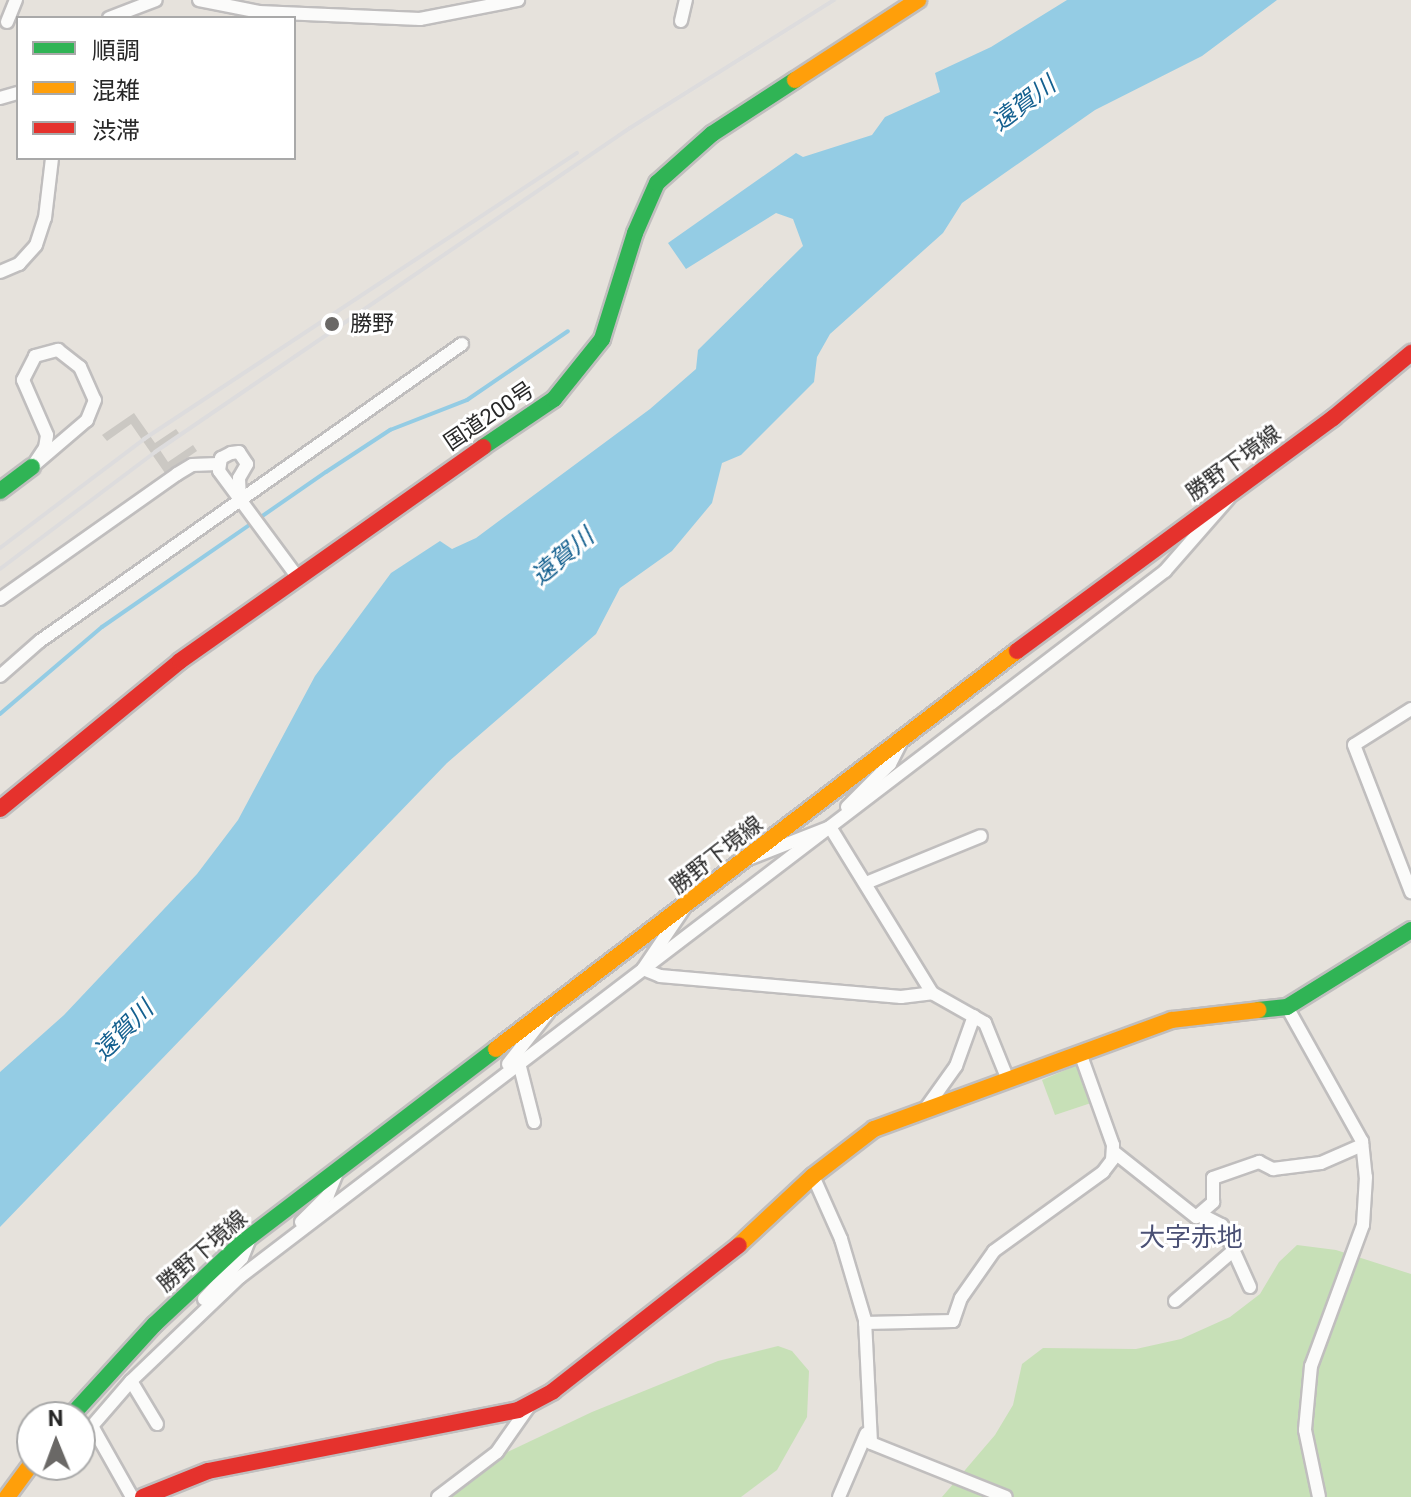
<!DOCTYPE html>
<meta charset="utf-8">
<style>
body{margin:0}
#map{position:relative;width:1411px;height:1497px;overflow:hidden;background:#e6e2dc;font-family:Roboto,"Noto Sans JP",sans-serif}
div>[style]{position:absolute}
[style*='--x']{left:calc(var(--x)*1px);top:calc(var(--y)*1px);width:calc(var(--w)*1px);rotate:calc(var(--a)*1deg)}
.green>*{inset:0;background:#c7e0b7}
.water>*{inset:0;background:#94cce4}
.stream>*{height:4px;margin:-2px;padding:0 2px;transform-origin:2px;border-radius:2px;background:#94cce4}
.building>*{inset:0;background:#cbc8c3}
.roads{filter:drop-shadow(2px 0 #c0bebe) drop-shadow(-2px 0 #c0bebe) drop-shadow(0 2px #c0bebe) drop-shadow(0 -2px #c0bebe)}
.street>*{height:12px;margin:-6px;padding:0 6px;transform-origin:6px;border-radius:6px;background:#fbfbfa}
.fast>*{height:16px;margin:-8px;padding:0 8px;transform-origin:8px;border-radius:8px;background:#30b455}
.slow>*{height:16px;margin:-8px;padding:0 8px;transform-origin:8px;border-radius:8px;background:#ff9f0a}
.jam>*{height:16px;margin:-8px;padding:0 8px;transform-origin:8px;border-radius:8px;background:#e5322d}
.rail>*{height:4px;margin:-2px;padding:0 2px;transform-origin:2px;border-radius:2px;background:#dddcdd}
.dots>*{width:22px;height:22px;translate:-50% -50%;box-sizing:border-box;border:4px solid #fff;border-radius:50%}
span{translate:-50% -50%;white-space:nowrap;text-align:center;line-height:1.15;-webkit-text-stroke:6px #fff;paint-order:stroke}
.poi-label{font-size:22px;color:#272727}
.left{translate:0 -50%;text-align:left}
.street-label{font-size:22px;color:#272727}
.water-label{font-size:24px;color:#14608f;font-style:italic}
.quarter-label{font-size:26px;color:#4b5175}
.legend{position:absolute;left:16px;top:16px;width:280px;height:144px;box-sizing:border-box;background:#fff;border:2px solid #a9a9a9;margin:0;padding:10px 14px;list-style:none;font-size:24px;color:#272727}
.legend li{display:flex;align-items:center;gap:16px;height:40px}
.legend b{width:40px;border:2px solid #a9a9a9}
.north{position:absolute;left:16px;top:1401px;width:80px;height:80px;box-sizing:border-box;background:#fff;border:2px solid #a9a9a9;border-radius:50%;rotate:359deg;font-size:22px;font-weight:700;line-height:32px;text-align:center;color:#272727}
.north::after{content:'';display:block;margin:auto;width:28px;height:36px;background:#6a6866;clip-path:polygon(50% 0,100% 100%,50% 72%,0 100%)}
</style>
<div id="map">
<div class="green">
<i style="clip-path:polygon(1077px 1065px,1091px 1103px,1055px 1115px,1042px 1080px)"></i>
<i style="clip-path:polygon(1297px 1245px,1336px 1250px,1411px 1274px,1411px 1497px,942px 1497px,995px 1435px,1013px 1405px,1022px 1364px,1043px 1348px,1136px 1349px,1181px 1339px,1230px 1317px,1260px 1294px,1279px 1262px)"></i>
<i style="clip-path:polygon(778px 1346px,792px 1351px,809px 1371px,807px 1417px,777px 1470px,741px 1497px,444px 1497px,503px 1454px,592px 1412px,718px 1361px)"></i>
</div>
<div class="water">
<i style="clip-path:polygon(1067px 0,1277px 0,1202px 56px,1095px 110px,962px 203px,943px 233px,830px 334px,817px 357px,814px 382px,741px 455px,722px 463px,712px 503px,672px 551px,620px 588px,596px 634px,447px 763px,0 1227px,0 1072px,64px 1015px,197px 874px,238px 820px,315px 676px,391px 573px,440px 541px,452px 549px,476px 538px,650px 409px,696px 369px,698px 350px,803px 246px,793px 219px,776px 213px,686px 269px,668px 243px,796px 153px,803px 157px,872px 135px,885px 117px,940px 92px,935px 73px,991px 47px)"></i>
</div>
<div class="stream">
<i style="--x:0;--y:714;--w:134;--a:-40.5"></i>
<i style="--x:102;--y:627;--w:272;--a:-34.7"></i>
<i style="--x:326;--y:472;--w:77;--a:-33.3"></i>
<i style="--x:390;--y:430;--w:83;--a:-21.3"></i>
<i style="--x:467;--y:400;--w:122;--a:-34.3"></i>
</div>
<div class="building">
<i style="clip-path:polygon(134px 413px,155px 443px,176px 429px,181px 436px,160px 450px,168px 462px,193px 445px,197px 451px,165px 473px,131px 424px,107px 441px,102px 435px)"></i>
</div>
<div class="roads">
<div class="street">
<i style="--x:199;--y:0;--w:61;--a:11.3"></i>
<i style="--x:259;--y:12;--w:161;--a:2.5"></i>
<i style="--x:420;--y:19;--w:100;--a:-11"></i>
<i style="--x:109;--y:18;--w:50;--a:-21"></i>
<i style="--x:681;--y:21;--w:22;--a:-77"></i>
<i style="--x:7;--y:22;--w:24;--a:-68"></i>
<i style="--x:0;--y:98;--w:19;--a:-16"></i>
<i style="--x:0;--y:272;--w:21;--a:-23"></i>
<i style="--x:19;--y:264;--w:25;--a:-48"></i>
<i style="--x:36;--y:245;--w:28;--a:-72"></i>
<i style="--x:45;--y:218;--w:60;--a:-83.3"></i>
<i style="--x:58;--y:350;--w:28;--a:38"></i>
<i style="--x:80;--y:367;--w:36;--a:66"></i>
<i style="--x:95;--y:400;--w:22;--a:112"></i>
<i style="--x:87;--y:420;--w:72;--a:139.5"></i>
<i style="--x:32;--y:467;--w:23;--a:-56"></i>
<i style="--x:45;--y:448;--w:13;--a:-81"></i>
<i style="--x:47;--y:435;--w:60;--a:-113.6"></i>
<i style="--x:23;--y:380;--w:27;--a:-63"></i>
<i style="--x:35;--y:356;--w:24;--a:-15"></i>
<i style="--x:240;--y:498;--w:20;--a:-93"></i>
<i style="--x:239;--y:478;--w:16;--a:-60"></i>
<i style="--x:247;--y:464;--w:14;--a:-124"></i>
<i style="--x:239;--y:452;--w:8;--a:173"></i>
<i style="--x:231;--y:453;--w:11;--a:153"></i>
<i style="--x:221;--y:458;--w:13;--a:99"></i>
<i style="--x:219;--y:471;--w:129;--a:53.5"></i>
<i style="--x:0;--y:599;--w:217;--a:-35.2"></i>
<i style="--x:177;--y:474;--w:17;--a:-31"></i>
<i style="--x:192;--y:465;--w:26;--a:-2"></i>
<i style="--x:0;--y:676;--w:53;--a:-41.2"></i>
<i style="--x:40;--y:641;--w:516;--a:-35.14"></i>
<i style="--x:1411;--y:709;--w:67;--a:147.7"></i>
<i style="--x:1354;--y:745;--w:158;--a:68.8"></i>
<i style="--x:847;--y:807;--w:61;--a:-45"></i>
<i style="--x:890;--y:764;--w:28;--a:-63"></i>
<i style="--x:751;--y:858;--w:85;--a:-21.4"></i>
<i style="--x:830;--y:827;--w:195;--a:58.4"></i>
<i style="--x:932;--y:993;--w:61;--a:29.5"></i>
<i style="--x:985;--y:1023;--w:61;--a:68"></i>
<i style="--x:866;--y:883;--w:124;--a:-22.2"></i>
<i style="--x:685;--y:907;--w:75;--a:124.1"></i>
<i style="--x:643;--y:969;--w:18;--a:22"></i>
<i style="--x:660;--y:976;--w:242;--a:5"></i>
<i style="--x:901;--y:997;--w:31;--a:-7"></i>
<i style="--x:1287;--y:1007;--w:154;--a:60.8"></i>
<i style="--x:1362;--y:1141;--w:36;--a:84"></i>
<i style="--x:1366;--y:1177;--w:48;--a:93.6"></i>
<i style="--x:1363;--y:1225;--w:150;--a:110.2"></i>
<i style="--x:1311;--y:1366;--w:64;--a:95.4"></i>
<i style="--x:1305;--y:1430;--w:68;--a:78.2"></i>
<i style="--x:519;--y:1063;--w:61;--a:75.7"></i>
<i style="--x:508;--y:1064;--w:65;--a:-51.9"></i>
<i style="--x:926;--y:1108;--w:52;--a:-54.5"></i>
<i style="--x:956;--y:1066;--w:53;--a:-70.2"></i>
<i style="--x:1114;--y:1152;--w:105;--a:38.4"></i>
<i style="--x:1196;--y:1217;--w:23;--a:-41"></i>
<i style="--x:1213;--y:1202;--w:24;--a:-90"></i>
<i style="--x:1213;--y:1178;--w:49;--a:-19.2"></i>
<i style="--x:1259;--y:1162;--w:16;--a:27"></i>
<i style="--x:1273;--y:1169;--w:48;--a:-7.1"></i>
<i style="--x:1321;--y:1163;--w:45;--a:-23.7"></i>
<i style="--x:813;--y:1176;--w:69;--a:66"></i>
<i style="--x:841;--y:1239;--w:84;--a:73.5"></i>
<i style="--x:865;--y:1320;--w:123;--a:87.2"></i>
<i style="--x:871;--y:1443;--w:145;--a:21.8"></i>
<i style="--x:1202;--y:1215;--w:22;--a:27"></i>
<i style="--x:1222;--y:1225;--w:68;--a:65.7"></i>
<i style="--x:301;--y:1222;--w:38;--a:-45"></i>
<i style="--x:328;--y:1195;--w:27;--a:-68"></i>
<i style="--x:204;--y:1299;--w:56;--a:-47.2"></i>
<i style="--x:242;--y:1258;--w:22;--a:-68"></i>
<i style="--x:1175;--y:1301;--w:78;--a:-40.8"></i>
<i style="--x:865;--y:1323;--w:88;--a:-1.3"></i>
<i style="--x:953;--y:1321;--w:24;--a:-71"></i>
<i style="--x:961;--y:1298;--w:57;--a:-54.9"></i>
<i style="--x:994;--y:1251;--w:135;--a:-35.9"></i>
<i style="--x:1103;--y:1172;--w:15;--a:-53"></i>
<i style="--x:1112;--y:1160;--w:15;--a:-86"></i>
<i style="--x:1113;--y:1145;--w:98;--a:-109.7"></i>
<i style="--x:131;--y:1381;--w:60;--a:130.9"></i>
<i style="--x:92;--y:1426;--w:81;--a:60.6"></i>
<i style="--x:157;--y:1424;--w:50;--a:-121.2"></i>
<i style="--x:131;--y:1381;--w:151;--a:-43.7"></i>
<i style="--x:240;--y:1277;--w:1164;--a:-37.35"></i>
<i style="--x:1165;--y:571;--w:96;--a:-48.8"></i>
<i style="--x:438;--y:1497;--w:74;--a:-37.3"></i>
<i style="--x:497;--y:1452;--w:61;--a:-55"></i>
<i style="--x:839;--y:1497;--w:69;--a:-66.8"></i>
</div>
<div class="fast">
<i style="--x:483;--y:447;--w:86;--a:-34.1"></i>
<i style="--x:554;--y:399;--w:77;--a:-51.3"></i>
<i style="--x:602;--y:339;--w:111;--a:-72.7"></i>
<i style="--x:635;--y:233;--w:55;--a:-66.3"></i>
<i style="--x:657;--y:183;--w:74;--a:-41.7"></i>
<i style="--x:712;--y:134;--w:99;--a:-33"></i>
<i style="--x:0;--y:491;--w:40;--a:-37"></i>
<i style="--x:1258;--y:1010;--w:29;--a:-6"></i>
<i style="--x:1287;--y:1007;--w:146;--a:-31.8"></i>
<i style="--x:70;--y:1417;--w:126;--a:-47.6"></i>
<i style="--x:155;--y:1324;--w:115;--a:-43.2"></i>
<i style="--x:239;--y:1245;--w:323;--a:-37.3"></i>
</div>
<div class="slow">
<i style="--x:795;--y:80;--w:147;--a:-33"></i>
<i style="--x:496;--y:1049;--w:656;--a:-37.38"></i>
<i style="--x:739;--y:1245;--w:101;--a:-43"></i>
<i style="--x:813;--y:1176;--w:77;--a:-37.6"></i>
<i style="--x:874;--y:1129;--w:317;--a:-20.1"></i>
<i style="--x:1172;--y:1020;--w:87;--a:-6.6"></i>
<i style="--x:7;--y:1497;--w:42;--a:-53.7"></i>
</div>
<div class="jam">
<i style="--x:1017;--y:651;--w:393;--a:-36.4"></i>
<i style="--x:1333;--y:418;--w:102;--a:-39.8"></i>
<i style="--x:0;--y:809;--w:233;--a:-39.4"></i>
<i style="--x:180;--y:661;--w:371;--a:-35.2"></i>
<i style="--x:143;--y:1497;--w:70;--a:-21.8"></i>
<i style="--x:208;--y:1471;--w:316;--a:-11.1"></i>
<i style="--x:518;--y:1410;--w:40;--a:-28"></i>
<i style="--x:553;--y:1391;--w:236;--a:-38.1"></i>
</div>
</div>
<div class="rail">
<i style="--x:0;--y:548;--w:181;--a:-37.1"></i>
<i style="--x:144;--y:439;--w:519;--a:-33.45"></i>
<i style="--x:0;--y:569;--w:194;--a:-37"></i>
<i style="--x:155;--y:452;--w:575;--a:-34.3"></i>
<i style="--x:630;--y:128;--w:241;--a:-32.1"></i>
</div>
<div class="dots">
<i style="left:332px;top:324px;background:#6a6866"></i>
</div>
<div class="poi-label">
<span class="left" style="left:350px;top:324px">勝野</span>
</div>
<div class="street-label">
<span style="left:489px;top:416px;rotate:-34deg">国道200号</span>
<span style="left:1233px;top:463px;rotate:-36deg">勝野下境線</span>
<span style="left:716px;top:855px;rotate:-38deg">勝野下境線</span>
<span style="left:202px;top:1251px;rotate:-41deg">勝野下境線</span>
</div>
<div class="water-label">
<span style="left:1024px;top:104px;rotate:-37deg">遠賀川</span>
<span style="left:563px;top:557px;rotate:-40deg">遠賀川</span>
<span style="left:124px;top:1031px;rotate:-45deg">遠賀川</span>
</div>
<div class="quarter-label">
<span style="left:1191px;top:1238px">大字赤地</span>
</div>
<ul class="legend">
<li><b style="height:10px;background:#30b455"></b>順調</li>
<li><b style="height:10px;background:#ff9f0a"></b>混雑</li>
<li><b style="height:10px;background:#e5322d"></b>渋滞</li>
</ul>
<div class="north">N</div>
</div>
